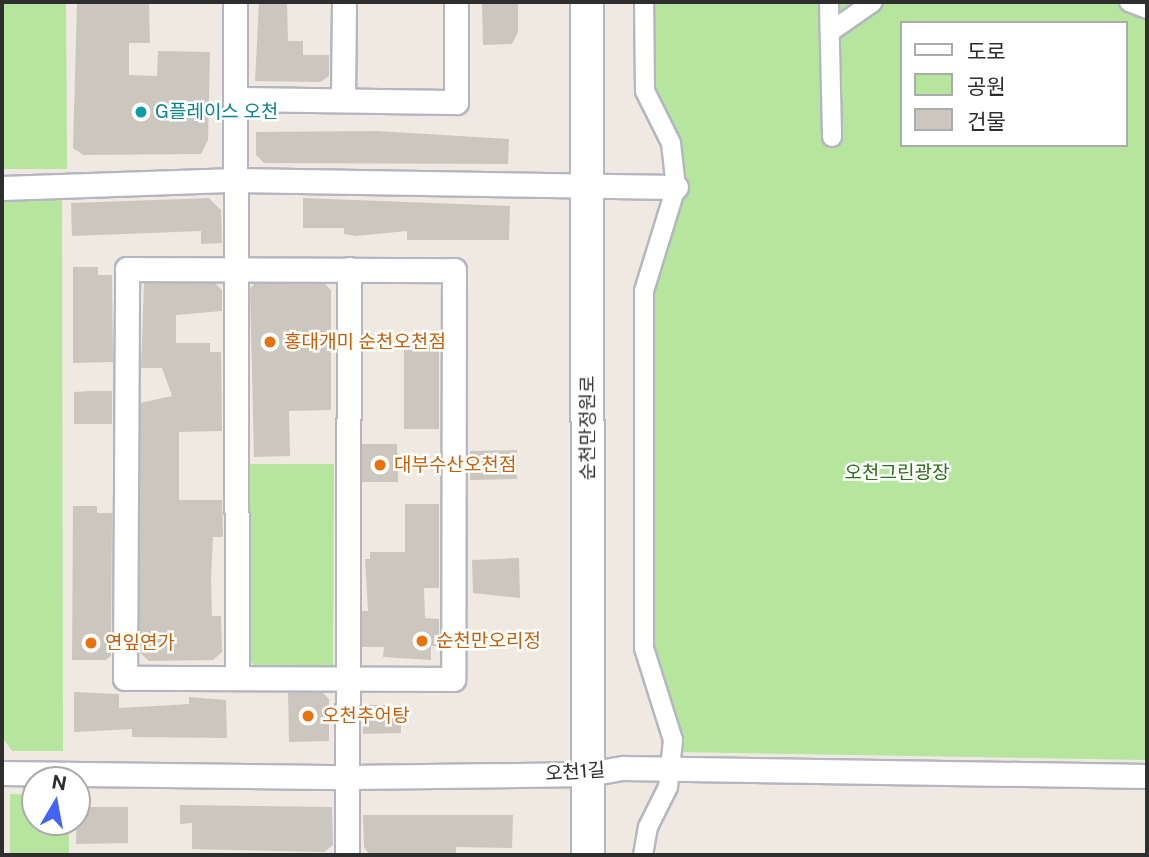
<!DOCTYPE html>
<meta charset="utf-8">
<style>
body{margin:0}
#map{position:relative;width:1149px;height:857px;overflow:hidden;background:#efe9e1;font-family:"Public Sans","Noto Sans KR",sans-serif}
div>[style]{position:absolute}
[style*='--x']{left:calc(var(--x)*1px);top:calc(var(--y)*1px);width:calc(var(--w)*1px);rotate:calc(var(--a)*1deg)}
.green>*{inset:0;background:#b6e59e}
.building>*{inset:0;background:#cbc7bf}
.roads{filter:drop-shadow(2px 0 #b4b7c1) drop-shadow(-2px 0 #b4b7c1) drop-shadow(0 2px #b4b7c1) drop-shadow(0 -2px #b4b7c1)}
.pedestrian>*{height:18px;margin:-9px;padding:0 9px;transform-origin:9px;border-radius:9px;background:#fff}
.minor>*{height:23px;margin:-11.5px;padding:0 11.5px;transform-origin:11.5px;border-radius:11.5px;background:#fff}
.secondary>*{height:32px;margin:-16px;padding:0 16px;transform-origin:16px;border-radius:16px;background:#fff}
.dots>*{width:19px;height:19px;translate:-50% -50%;box-sizing:border-box;border:4px solid #fff;border-radius:50%}
span{translate:-50% -50%;white-space:nowrap;text-align:center;line-height:1.15;-webkit-text-stroke:5px #fff;paint-order:stroke}
.culture-label{font-size:19px;color:#0d838f}
.left{translate:0 -50%;text-align:left}
.food-label{font-size:19px;color:#c56008}
.street-label{font-size:19px;color:#2e2e2e}
.park-label{font-size:19px;color:#2c6e1b}
.frame{position:absolute;inset:0;border:4px solid #2e2e2e;pointer-events:none}
.legend{position:absolute;left:900px;top:21px;width:228px;height:126px;box-sizing:border-box;background:#fff;border:2px solid #ababab;margin:0;padding:9px 12px;list-style:none;font-size:21px;color:#2e2e2e}
.legend li{display:flex;align-items:center;gap:14px;height:35px}
.legend b{width:35px;border:2px solid #ababab}
.north{position:absolute;left:21px;top:766px;width:70px;height:70px;box-sizing:border-box;background:#fff;border:2px solid #ababab;border-radius:50%;rotate:10deg;font-size:19px;font-weight:700;line-height:28px;text-align:center;color:#2e2e2e}
.north::after{content:'';display:block;margin:auto;width:24px;height:32px;background:#4264fb;clip-path:polygon(50% 0,100% 100%,50% 72%,0 100%)}
</style>
<div id="map">
<div class="green">
<i style="clip-path:polygon(2px 2px,66px 2px,67px 169px,2px 169px)"></i>
<i style="clip-path:polygon(evenodd,648px 2px,1147px 2px,1147px 760px,678px 752px,650px 663px,647px 299px,678px 208px,651px 86px,648px 2px,902px 23px,1126px 23px,1126px 145px,902px 145px,902px 23px)"></i>
<i style="clip-path:polygon(2px 198px,62px 199px,63px 751px,12px 751px,2px 737px)"></i>
<i style="clip-path:polygon(249px 464px,334px 464px,333px 672px,261px 671px,247px 659px)"></i>
<i style="clip-path:polygon(10px 794px,35px 795px,35px 822px,69px 822px,69px 855px,10px 855px)"></i>
</div>
<div class="building">
<i style="clip-path:polygon(77px 2px,149px 2px,150px 43px,129px 43px,129px 75px,157px 76px,158px 51px,210px 52px,208px 140px,201px 154px,83px 155px,73px 148px)"></i>
<i style="clip-path:polygon(259px 2px,287px 2px,288px 41px,303px 41px,303px 55px,329px 55px,329px 76px,320px 82px,255px 81px)"></i>
<i style="clip-path:polygon(482px 2px,518px 2px,518px 32px,512px 44px,483px 45px)"></i>
<i style="clip-path:polygon(377px 131px,509px 139px,508px 164px,264px 163px,256px 155px,256px 132px)"></i>
<i style="clip-path:polygon(209px 198px,221px 210px,222px 243px,201px 244px,201px 231px,72px 236px,71px 203px)"></i>
<i style="clip-path:polygon(303px 198px,510px 206px,509px 240px,407px 240px,407px 231px,356px 236px,344px 234px,344px 228px,303px 228px)"></i>
<i style="clip-path:polygon(73px 267px,98px 267px,98px 275px,112px 275px,113px 362px,73px 363px)"></i>
<i style="clip-path:polygon(144px 283px,215px 283px,222px 290px,222px 311px,176px 315px,176px 343px,210px 343px,210px 352px,221px 352px,222px 431px,179px 432px,179px 500px,222px 500px,223px 537px,213px 537px,211px 577px,212px 616px,221px 616px,222px 652px,213px 660px,149px 661px,139px 652px,140px 403px,172px 396px,162px 368px,141px 368px)"></i>
<i style="clip-path:polygon(255px 283px,325px 284px,331px 290px,331px 410px,289px 411px,290px 456px,254px 457px,250px 289px)"></i>
<i style="clip-path:polygon(412px 338px,439px 342px,439px 429px,404px 429px,404px 341px)"></i>
<i style="clip-path:polygon(91px 391px,112px 391px,112px 424px,74px 424px,74px 392px)"></i>
<i style="clip-path:polygon(362px 444px,397px 444px,398px 482px,362px 482px)"></i>
<i style="clip-path:polygon(517px 450px,517px 479px,470px 480px,470px 451px)"></i>
<i style="clip-path:polygon(405px 504px,439px 504px,439px 588px,424px 588px,425px 618px,439px 619px,439px 646px,431px 646px,431px 660px,383px 657px,384px 647px,362px 647px,362px 611px,368px 611px,365px 559px,370px 559px,370px 552px,405px 552px)"></i>
<i style="clip-path:polygon(73px 506px,97px 506px,97px 513px,112px 513px,111px 656px,106px 660px,72px 660px)"></i>
<i style="clip-path:polygon(519px 558px,520px 598px,473px 593px,472px 560px)"></i>
<i style="clip-path:polygon(74px 692px,119px 694px,119px 708px,189px 704px,189px 697px,226px 700px,227px 738px,132px 737px,132px 729px,74px 732px)"></i>
<i style="clip-path:polygon(288px 693px,323px 693px,329px 699px,329px 741px,289px 742px)"></i>
<i style="clip-path:polygon(362px 705px,401px 705px,401px 733px,363px 734px)"></i>
<i style="clip-path:polygon(180px 805px,332px 807px,333px 845px,324px 852px,192px 849px,192px 823px,180px 824px)"></i>
<i style="clip-path:polygon(77px 807px,128px 807px,128px 843px,76px 844px)"></i>
<i style="clip-path:polygon(363px 815px,513px 815px,512px 848px,456px 847px,456px 855px,369px 854px,364px 847px)"></i>
</div>
<div class="roads">
<div class="pedestrian">
<i style="--x:829;--y:2;--w:135;--a:88.7"></i>
<i style="--x:1129;--y:2;--w:19;--a:21"></i>
<i style="--x:830;--y:32;--w:52;--a:-34.9"></i>
<i style="--x:643;--y:855;--w:28;--a:-80"></i>
<i style="--x:648;--y:827;--w:45;--a:-63.4"></i>
<i style="--x:668;--y:787;--w:47;--a:-83.9"></i>
<i style="--x:673;--y:740;--w:96;--a:-107.5"></i>
<i style="--x:644;--y:648;--w:357;--a:-90"></i>
<i style="--x:644;--y:291;--w:109;--a:-72.9"></i>
<i style="--x:676;--y:187;--w:44;--a:-96.5"></i>
<i style="--x:671;--y:143;--w:58;--a:-116.6"></i>
<i style="--x:645;--y:91;--w:89;--a:-90.6"></i>
</div>
<div class="minor">
<i style="--x:235;--y:2;--w:676;--a:89.83"></i>
<i style="--x:235;--y:99;--w:221;--a:0.8"></i>
<i style="--x:456;--y:102;--w:100;--a:-90"></i>
<i style="--x:343;--y:100;--w:98;--a:-89.4"></i>
<i style="--x:2;--y:188;--w:233;--a:-2"></i>
<i style="--x:235;--y:180;--w:441;--a:0.9"></i>
<i style="--x:127;--y:269;--w:327;--a:0.2"></i>
<i style="--x:454;--y:270;--w:409;--a:90.1"></i>
<i style="--x:453;--y:679;--w:328;--a:-179.8"></i>
<i style="--x:125;--y:678;--w:409;--a:-89.7"></i>
<i style="--x:2;--y:773;--w:346;--a:0.7"></i>
<i style="--x:348;--y:777;--w:240;--a:-0.7"></i>
<i style="--x:588;--y:774;--w:36;--a:-10"></i>
<i style="--x:623;--y:768;--w:524;--a:0.87"></i>
<i style="--x:347;--y:855;--w:586;--a:-89.8"></i>
</div>
<div class="secondary">
<i style="--x:587;--y:2;--w:853;--a:89.93"></i>
</div>
</div>
<div class="dots">
<i style="left:141px;top:112px;background:#0f9aa8"></i>
<i style="left:270px;top:342px;background:#e8710a"></i>
<i style="left:380px;top:465px;background:#e8710a"></i>
<i style="left:422px;top:641px;background:#e8710a"></i>
<i style="left:91px;top:643px;background:#e8710a"></i>
<i style="left:308px;top:716px;background:#e8710a"></i>
</div>
<div class="culture-label">
<span class="left" style="left:155px;top:112px">G플레이스 오천</span>
</div>
<div class="food-label">
<span class="left" style="left:284px;top:342px">홍대개미 순천오천점</span>
<span class="left" style="left:394px;top:465px">대부수산오천점</span>
<span class="left" style="left:436px;top:641px">순천만오리정</span>
<span class="left" style="left:105px;top:643px">연잎연가</span>
<span class="left" style="left:322px;top:716px">오천추어탕</span>
</div>
<div class="street-label">
<span style="left:588px;top:428px;rotate:-90deg">순천만정원로</span>
<span style="left:575px;top:772px;rotate:-4deg">오천1길</span>
</div>
<div class="park-label">
<span style="left:897px;top:473px">오천그린광장</span>
</div>
<div class="frame"></div>
<ul class="legend">
<li><b style="height:9px;background:#fff"></b>도로</li>
<li><b style="height:19px;background:#b6e59e"></b>공원</li>
<li><b style="height:19px;background:#cbc7bf"></b>건물</li>
</ul>
<div class="north">N</div>
</div>
